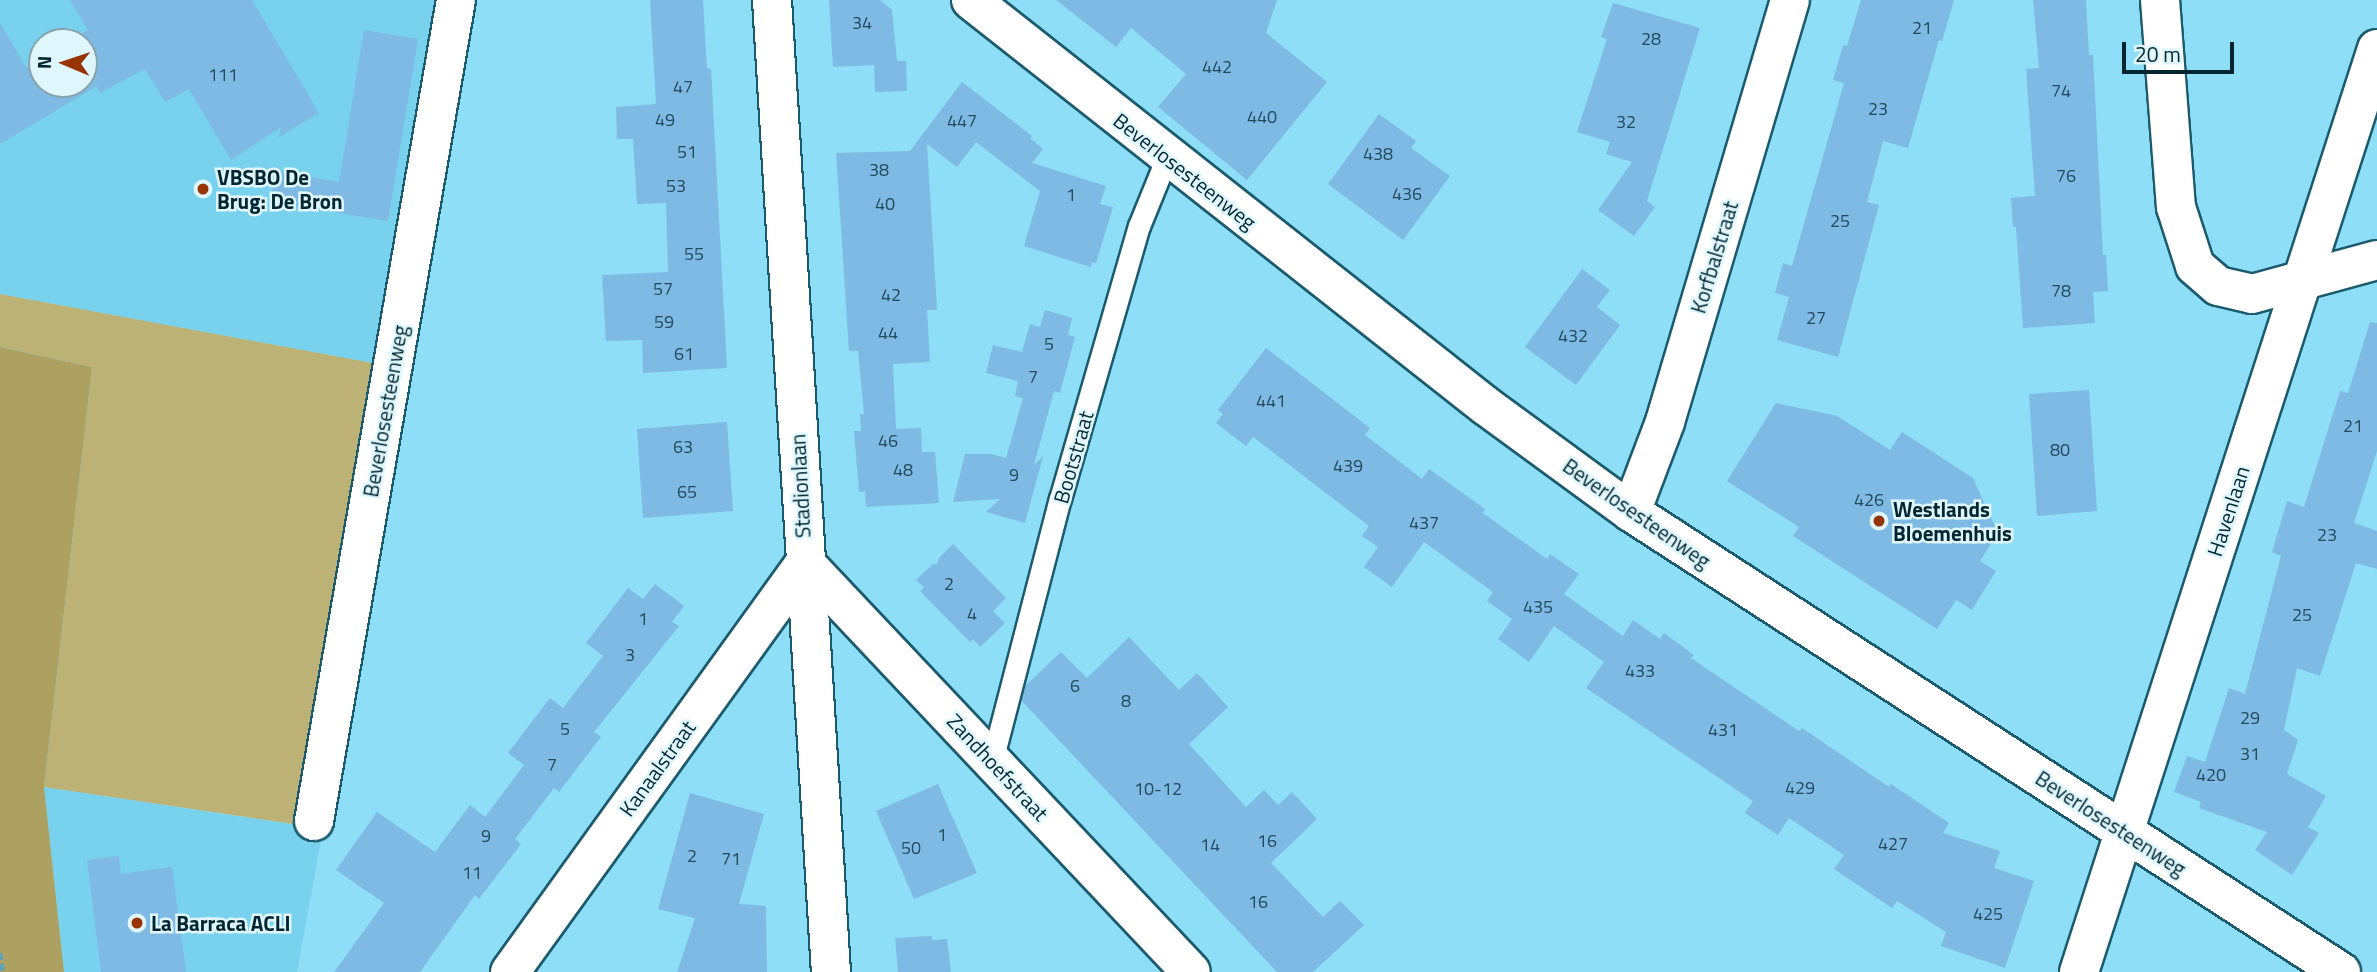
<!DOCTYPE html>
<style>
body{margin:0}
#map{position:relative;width:2377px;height:972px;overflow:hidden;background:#8edef7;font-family:"Titillium Web",sans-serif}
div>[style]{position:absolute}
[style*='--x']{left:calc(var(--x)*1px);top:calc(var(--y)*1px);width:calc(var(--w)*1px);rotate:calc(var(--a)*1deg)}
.built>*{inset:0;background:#78d2ed}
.green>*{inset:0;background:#bdb275}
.forest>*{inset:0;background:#aca160}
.building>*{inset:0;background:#7ebae3}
.path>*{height:4.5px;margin-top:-2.25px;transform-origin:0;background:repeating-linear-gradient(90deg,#60a1b5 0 7px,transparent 0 10.5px)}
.roads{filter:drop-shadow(2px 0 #1c5b6d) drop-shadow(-2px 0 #1c5b6d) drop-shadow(0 2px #1c5b6d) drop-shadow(0 -2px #1c5b6d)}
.service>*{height:21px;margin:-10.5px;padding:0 10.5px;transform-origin:10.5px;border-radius:10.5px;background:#fff}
.minor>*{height:38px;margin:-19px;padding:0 19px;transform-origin:19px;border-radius:19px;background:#fff}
.tertiary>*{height:38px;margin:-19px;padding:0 19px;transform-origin:19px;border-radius:19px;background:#fff}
.dots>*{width:19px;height:19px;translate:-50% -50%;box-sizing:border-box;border:4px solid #dff6fd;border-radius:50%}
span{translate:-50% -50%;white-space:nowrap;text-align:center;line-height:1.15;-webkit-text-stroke:5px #dff6fd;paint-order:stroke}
.number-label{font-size:18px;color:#224b5d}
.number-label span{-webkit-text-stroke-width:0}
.street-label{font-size:21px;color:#032630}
.poi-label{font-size:21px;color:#032630;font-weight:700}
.left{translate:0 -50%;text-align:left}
.north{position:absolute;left:28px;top:28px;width:70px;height:70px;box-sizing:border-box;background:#dff6fd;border:2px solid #87a3ab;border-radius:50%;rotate:272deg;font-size:19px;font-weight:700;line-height:28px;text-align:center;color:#032630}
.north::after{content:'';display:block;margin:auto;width:24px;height:32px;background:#983304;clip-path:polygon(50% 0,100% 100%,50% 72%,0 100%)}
.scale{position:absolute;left:2122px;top:42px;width:112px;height:32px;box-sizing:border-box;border:4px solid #032630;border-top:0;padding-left:9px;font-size:21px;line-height:24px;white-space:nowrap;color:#032630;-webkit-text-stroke:5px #dff6fd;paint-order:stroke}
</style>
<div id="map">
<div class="built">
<i style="clip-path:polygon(evenodd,0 0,437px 0,378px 364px,0 294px,0 0,42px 42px,84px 42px,84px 84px,42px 84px,42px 42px)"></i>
<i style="clip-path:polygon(44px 787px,323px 829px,297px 972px,64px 972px)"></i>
</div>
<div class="green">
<i style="clip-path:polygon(0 294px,378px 364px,306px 826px,44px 787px,92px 367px,0 347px)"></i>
</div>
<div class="forest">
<i style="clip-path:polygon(0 347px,92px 367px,44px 787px,64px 972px,0 972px)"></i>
</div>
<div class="building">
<i style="clip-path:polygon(70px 0,252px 0,319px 113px,279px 137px,281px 127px,231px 160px,189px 89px,165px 102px,145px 69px,100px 93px,97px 86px,0 144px,0 23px,26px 67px,42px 58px,42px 84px,84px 84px,84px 42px,68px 42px,88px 30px)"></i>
<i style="clip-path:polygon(650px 0,703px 0,707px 69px,711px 68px,727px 368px,643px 373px,642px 340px,606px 341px,602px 275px,668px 272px,666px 203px,637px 204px,633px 139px,617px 139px,616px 107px,656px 104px)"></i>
<i style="clip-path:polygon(829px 0,880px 0,892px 10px,897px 61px,906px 61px,907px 91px,875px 92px,874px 65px,833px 67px)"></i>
<i style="clip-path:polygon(1056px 0,1277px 0,1266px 33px,1327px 82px,1247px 180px,1158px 107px,1186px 74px,1131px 28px,1116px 47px)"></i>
<i style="clip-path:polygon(1861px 0,1954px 0,1942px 41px,1939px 40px,1908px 148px,1883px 141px,1867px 202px,1879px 205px,1838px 357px,1777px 340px,1789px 297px,1775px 293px,1783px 263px,1792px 266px,1844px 83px,1833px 80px,1843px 45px,1847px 46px)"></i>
<i style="clip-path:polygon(2033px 0,2086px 0,2089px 55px,2093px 55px,2103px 255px,2106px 255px,2108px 291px,2093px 292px,2095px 323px,2023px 328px,2016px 227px,2013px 227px,2011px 198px,2035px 196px,2026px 69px,2039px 68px)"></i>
<i style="clip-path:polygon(1613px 3px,1700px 28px,1647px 201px,1655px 207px,1634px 236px,1598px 210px,1632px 162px,1606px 154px,1610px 142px,1577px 132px,1607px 39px,1601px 37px)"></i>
<i style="clip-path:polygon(364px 30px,418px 39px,388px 221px,271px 202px,275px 171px,339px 182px)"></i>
<i style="clip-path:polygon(962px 82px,1032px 136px,1030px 138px,1043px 149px,1032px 163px,1106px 186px,1100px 204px,1113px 207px,1096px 263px,1092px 262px,1091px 267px,1024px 246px,1040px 191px,976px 142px,957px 167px,927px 144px,937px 310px,927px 310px,930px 362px,893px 364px,896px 429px,921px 428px,922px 452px,935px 452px,939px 503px,866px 507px,865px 491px,859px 492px,854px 431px,861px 431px,860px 414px,864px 414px,858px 351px,849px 351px,836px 153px,910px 151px)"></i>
<i style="clip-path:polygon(1379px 114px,1416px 141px,1411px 148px,1450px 176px,1403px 240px,1328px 184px)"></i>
<i style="clip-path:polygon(1582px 269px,1610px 290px,1597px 307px,1620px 325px,1576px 385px,1525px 347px)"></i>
<i style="clip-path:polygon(1045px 310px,1072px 318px,1068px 335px,1075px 337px,1060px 393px,1054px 391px,1034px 465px,1043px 456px,1025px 523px,986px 512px,1000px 499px,953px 502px,965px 454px,991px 454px,1006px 458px,1023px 398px,1015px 396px,1018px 381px,986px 373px,993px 345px,1022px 352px,1030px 324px,1040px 327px)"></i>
<i style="clip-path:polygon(2370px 322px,2377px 323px,2377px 451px,2354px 523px,2377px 531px,2377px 569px,2356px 563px,2320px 676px,2297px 668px,2284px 730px,2298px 740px,2287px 774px,2326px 796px,2308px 827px,2319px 833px,2292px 875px,2255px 850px,2267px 832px,2199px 808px,2201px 802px,2174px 792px,2187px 756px,2205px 762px,2229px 688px,2245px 694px,2281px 556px,2272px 552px,2287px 501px,2304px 507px,2340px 391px,2348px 393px)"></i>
<i style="clip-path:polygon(1266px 348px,1370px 428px,1365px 435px,1422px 479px,1429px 469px,1485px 509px,1483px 513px,1547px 559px,1550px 554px,1579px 574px,1564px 594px,1623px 636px,1633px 620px,1660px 639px,1664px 633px,1694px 655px,1691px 658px,1799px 731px,1802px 728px,1889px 787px,1891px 784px,1949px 823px,1943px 833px,2000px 851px,1994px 868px,2034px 881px,2005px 968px,1941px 946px,1946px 932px,1897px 901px,1892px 908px,1834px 869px,1844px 855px,1789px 818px,1778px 835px,1745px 813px,1753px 801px,1586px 688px,1604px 662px,1554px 626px,1529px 662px,1498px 639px,1512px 619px,1487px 601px,1493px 592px,1424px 542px,1392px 587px,1364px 567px,1378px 547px,1362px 536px,1369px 526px,1253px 437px,1246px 446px,1216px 423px,1223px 414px,1218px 410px)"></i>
<i style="clip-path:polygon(2089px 390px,2097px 511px,2037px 516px,2029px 394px)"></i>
<i style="clip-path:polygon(1776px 403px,1837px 416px,1890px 450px,1902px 432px,1973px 478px,1998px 533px,1980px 561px,1996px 571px,1972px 610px,1956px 600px,1937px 629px,1793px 536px,1799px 527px,1727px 481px)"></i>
<i style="clip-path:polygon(727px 422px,733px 511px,643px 518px,637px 429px)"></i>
<i style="clip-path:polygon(953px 544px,1006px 598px,993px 611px,1005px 623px,980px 647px,973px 639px,970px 642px,920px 591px,924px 587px,916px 580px,933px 564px,937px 564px,939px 558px)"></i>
<i style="clip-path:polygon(655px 584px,684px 606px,672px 622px,679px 626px,594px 732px,601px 737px,559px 792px,554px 788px,515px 839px,521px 844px,479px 899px,475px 895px,420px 972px,334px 972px,384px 903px,336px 870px,377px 812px,435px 852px,470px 805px,485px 817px,524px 765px,508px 753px,550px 698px,563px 708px,603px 656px,586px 643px,628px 588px,643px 599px)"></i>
<i style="clip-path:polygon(1129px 637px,1179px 690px,1197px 673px,1228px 707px,1189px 744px,1246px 807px,1264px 790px,1278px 805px,1292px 792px,1317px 819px,1271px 863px,1323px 917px,1340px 901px,1364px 925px,1313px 972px,1277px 972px,1021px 700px,1025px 686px,1061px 652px,1087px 678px)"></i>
<i style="clip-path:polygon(938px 784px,977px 873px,914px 899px,876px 811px)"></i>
<i style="clip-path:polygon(690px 793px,764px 814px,739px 904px,766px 906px,767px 972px,677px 972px,695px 918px,658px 909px)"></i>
<i style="clip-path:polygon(119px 856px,121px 874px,172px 867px,186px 972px,101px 972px,87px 860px)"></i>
<i style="clip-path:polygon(932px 936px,932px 940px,947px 939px,951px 972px,898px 972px,895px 938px)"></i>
</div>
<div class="path">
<i style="--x:0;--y:953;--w:19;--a:81"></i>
</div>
<div class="roads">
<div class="service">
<i style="--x:992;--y:761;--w:271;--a:-75.5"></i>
<i style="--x:1060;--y:499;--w:284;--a:-73.9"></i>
<i style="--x:1139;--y:226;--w:74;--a:-67.9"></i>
</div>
<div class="minor">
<i style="--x:772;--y:0;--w:974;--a:86.53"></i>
<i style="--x:2160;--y:0;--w:208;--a:85.6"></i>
<i style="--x:2176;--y:207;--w:62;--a:72.1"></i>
<i style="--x:2195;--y:266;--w:30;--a:41"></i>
<i style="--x:2218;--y:286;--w:35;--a:13"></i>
<i style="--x:2252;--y:294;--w:130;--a:-15.2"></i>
<i style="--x:1631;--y:512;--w:96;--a:-69.3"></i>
<i style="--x:1665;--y:422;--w:440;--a:-73.5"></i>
<i style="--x:314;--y:821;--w:833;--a:-80.19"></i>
<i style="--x:510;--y:972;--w:504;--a:-54.2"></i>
<i style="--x:805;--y:563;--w:562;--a:46.66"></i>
<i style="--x:2079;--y:972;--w:970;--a:-72.11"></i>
</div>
<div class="tertiary">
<i style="--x:971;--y:0;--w:656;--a:38.25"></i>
<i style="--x:1486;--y:406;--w:180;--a:36.2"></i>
<i style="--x:1631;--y:512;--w:846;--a:32.94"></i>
</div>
</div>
<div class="dots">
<i style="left:203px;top:189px;background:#983304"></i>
<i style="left:1879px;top:521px;background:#983304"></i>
<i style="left:137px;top:923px;background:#983304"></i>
</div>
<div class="number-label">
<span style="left:862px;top:23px">34</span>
<span style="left:1922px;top:28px">21</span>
<span style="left:1651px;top:39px">28</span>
<span style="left:1217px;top:67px">442</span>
<span style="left:223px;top:75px">111</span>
<span style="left:683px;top:87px">47</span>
<span style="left:2061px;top:91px">74</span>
<span style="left:1878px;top:109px">23</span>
<span style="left:1262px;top:117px">440</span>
<span style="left:665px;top:120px">49</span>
<span style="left:962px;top:121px">447</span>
<span style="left:1626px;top:122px">32</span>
<span style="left:687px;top:152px">51</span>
<span style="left:1378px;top:154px">438</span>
<span style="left:879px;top:170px">38</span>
<span style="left:2066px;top:176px">76</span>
<span style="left:676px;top:186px">53</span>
<span style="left:1407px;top:194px">436</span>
<span style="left:1071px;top:195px">1</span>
<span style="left:885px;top:204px">40</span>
<span style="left:1840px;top:221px">25</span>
<span style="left:694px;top:254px">55</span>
<span style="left:663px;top:289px">57</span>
<span style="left:2061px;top:291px">78</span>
<span style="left:891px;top:295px">42</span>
<span style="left:1816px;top:318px">27</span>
<span style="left:664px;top:322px">59</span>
<span style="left:888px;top:333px">44</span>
<span style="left:1573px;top:336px">432</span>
<span style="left:1049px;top:344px">5</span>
<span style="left:684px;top:354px">61</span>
<span style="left:1033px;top:377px">7</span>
<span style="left:1271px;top:401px">441</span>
<span style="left:2353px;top:426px">21</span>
<span style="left:888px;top:441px">46</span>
<span style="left:683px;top:447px">63</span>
<span style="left:2060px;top:450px">80</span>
<span style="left:1348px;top:466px">439</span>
<span style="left:903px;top:470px">48</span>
<span style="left:1014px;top:475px">9</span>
<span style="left:687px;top:492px">65</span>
<span style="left:1869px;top:500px">426</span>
<span style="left:1424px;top:523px">437</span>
<span style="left:2327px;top:535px">23</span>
<span style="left:949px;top:584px">2</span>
<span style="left:1538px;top:607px">435</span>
<span style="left:972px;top:614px">4</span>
<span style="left:2302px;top:615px">25</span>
<span style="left:643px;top:619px">1</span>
<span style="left:630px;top:655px">3</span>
<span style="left:1640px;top:671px">433</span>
<span style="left:1075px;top:686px">6</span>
<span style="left:1126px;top:701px">8</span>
<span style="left:2250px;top:718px">29</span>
<span style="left:565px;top:729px">5</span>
<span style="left:1723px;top:730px">431</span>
<span style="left:2250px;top:754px">31</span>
<span style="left:552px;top:765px">7</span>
<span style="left:2211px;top:775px">420</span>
<span style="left:1800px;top:788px">429</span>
<span style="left:1158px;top:789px">10-12</span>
<span style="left:942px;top:835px">1</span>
<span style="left:486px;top:836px">9</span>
<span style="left:1267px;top:841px">16</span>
<span style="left:1893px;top:844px">427</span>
<span style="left:1210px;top:845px">14</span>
<span style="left:911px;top:848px">50</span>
<span style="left:692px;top:856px">2</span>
<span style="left:731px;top:859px">71</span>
<span style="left:472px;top:873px">11</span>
<span style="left:1258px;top:902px">16</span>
<span style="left:1988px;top:914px">425</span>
</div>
<div class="street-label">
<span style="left:1185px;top:171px;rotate:38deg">Beverlosesteenweg</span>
<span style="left:1714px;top:257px;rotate:-73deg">Korfbalstraat</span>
<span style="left:385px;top:411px;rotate:-80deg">Beverlosesteenweg</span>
<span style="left:1073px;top:457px;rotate:-74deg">Bootstraat</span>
<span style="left:800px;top:486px;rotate:-93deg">Stadionlaan</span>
<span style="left:2228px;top:511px;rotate:-72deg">Havenlaan</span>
<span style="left:1637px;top:513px;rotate:35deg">Beverlosesteenweg</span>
<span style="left:998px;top:767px;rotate:47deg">Zandhoefstraat</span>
<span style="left:657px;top:768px;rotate:-54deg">Kanaalstraat</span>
<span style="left:2111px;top:823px;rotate:33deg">Beverlosesteenweg</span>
</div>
<div class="poi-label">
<span class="left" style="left:217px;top:189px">VBSBO De<br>Brug: De Bron</span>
<span class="left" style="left:1893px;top:521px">Westlands<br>Bloemenhuis</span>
<span class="left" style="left:151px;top:923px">La Barraca ACLI</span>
</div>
<div class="north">N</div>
<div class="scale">20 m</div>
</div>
